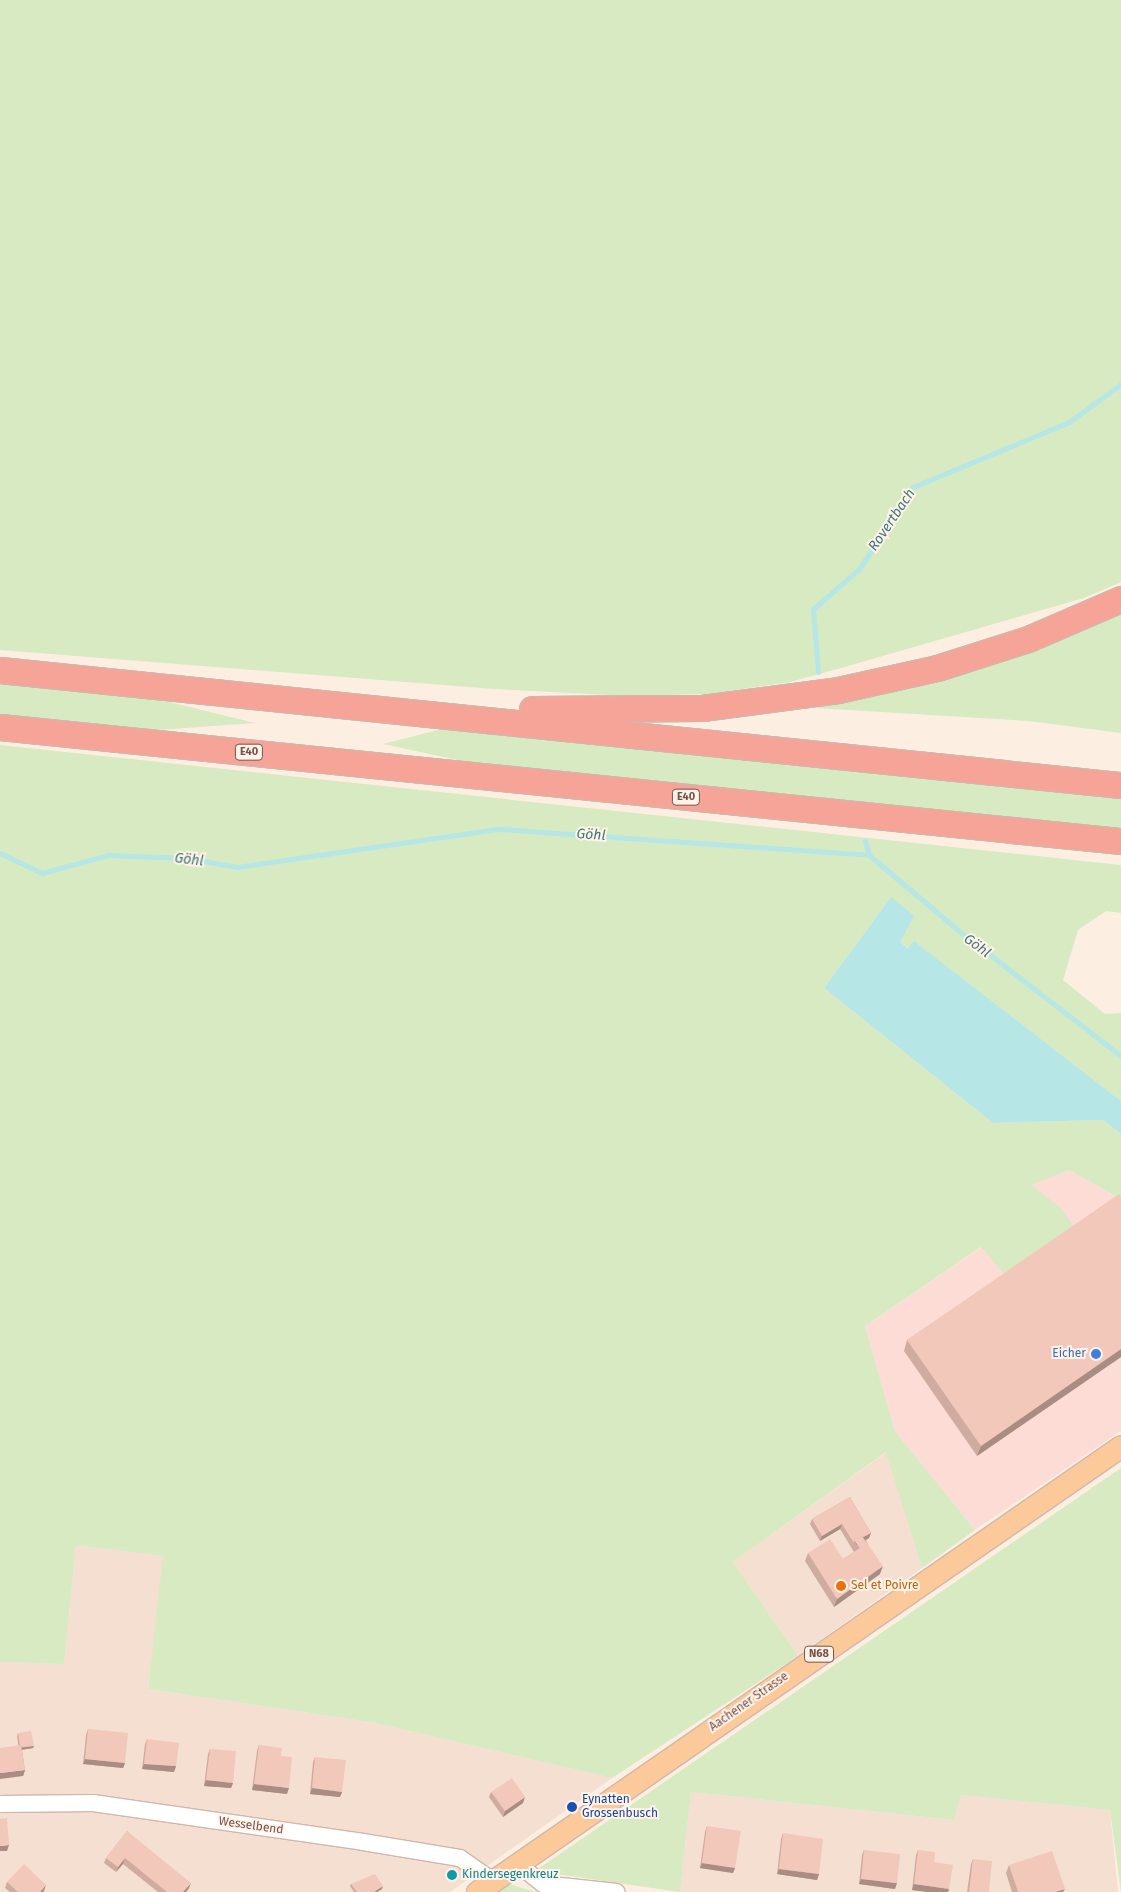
<!DOCTYPE html>
<meta charset="utf-8">
<style>
body{margin:0}
#map{position:relative;width:1121px;height:1892px;overflow:hidden;background:#fcefe2;font-family:"Fira Sans",sans-serif}
div>[style]{position:absolute}
[style*='--x']{left:calc(var(--x)*1px);top:calc(var(--y)*1px);width:calc(var(--w)*1px);rotate:calc(var(--a)*1deg)}
.residential>*{inset:0;background:#f4dfd1}
.commercial>*{inset:0;background:#fddcd6}
.green>*{inset:0;background:#d7eac1}
.water>*{inset:0;background:#b7e6e6}
.stream>*{height:5px;margin:-2.5px;padding:0 2.5px;transform-origin:2.5px;border-radius:2.5px;background:#b7e6e6}
.roads{filter:drop-shadow(1px 0 #d0b7ac) drop-shadow(-1px 0 #d0b7ac) drop-shadow(0 1px #d0b7ac) drop-shadow(0 -1px #d0b7ac)}
.minor>*{height:16px;margin:-8px;padding:0 8px;transform-origin:8px;border-radius:8px;background:#fff}
.major>*{height:21px;margin:-10.5px;padding:0 10.5px;transform-origin:10.5px;border-radius:10.5px;background:#fcca9a}
.highway>*{height:25px;margin:-12.5px;padding:0 12.5px;transform-origin:12.5px;border-radius:12.5px;background:#f7a498}
.wall>*{inset:0;background:#d0aca0}
.shaded-wall>*{inset:0;background:#a98c82}
.building>*{inset:0;background:#f2c8ba}
.dots>*{width:14px;height:14px;translate:-50% -50%;box-sizing:border-box;border:2px solid #fff3e9;border-radius:50%}
span{translate:-50% -50%;white-space:nowrap;text-align:center;line-height:1.15;-webkit-text-stroke:4px #fff3e9;paint-order:stroke}
.shield-label span{padding:1px 4px;background:#fff3e9;border:1px solid;border-radius:4px;-webkit-text-stroke-width:0}
.shield-label{font-size:11px;color:#745249;font-weight:700}
.shop-label{font-size:12px;color:#366cbe}
.right{translate:-100% -50%;text-align:right}
.food-label{font-size:12px;color:#c56008}
.left{translate:0 -50%;text-align:left}
.street-label{font-size:12px;color:#745249}
.transit-label{font-size:12px;color:#164399}
.culture-label{font-size:12px;color:#0d838f}
.water-label{font-size:14px;color:#3c787a;font-style:italic}
</style>
<div id="map">
<div class="residential">
<i style="clip-path:polygon(887px 1452px,922px 1568px,798px 1656px,733px 1562px)"></i>
<i style="clip-path:polygon(76px 1545px,164px 1556px,148px 1689px,371px 1722px,612px 1778px,450px 1892px,0 1892px,0 1662px,64px 1664px)"></i>
<i style="clip-path:polygon(691px 1792px,954px 1820px,961px 1795px,1110px 1810px,1118px 1892px,680px 1892px)"></i>
</div>
<div class="commercial">
<i style="clip-path:polygon(1069px 1170px,1121px 1199px,1121px 1431px,975px 1530px,895px 1431px,865px 1326px,982px 1247px,1060px 1207px,1030px 1185px)"></i>
</div>
<div class="green">
<i style="clip-path:polygon(0 0,1121px 0,1121px 582px,1084px 598px,841px 668px,790px 682px,708px 694px,629px 696px,494px 689px,0 650px)"></i>
<i style="clip-path:polygon(1121px 609px,1121px 733px,1029px 721px,815px 708px,936px 676px)"></i>
<i style="clip-path:polygon(0 681px,141px 695px,255px 723px,144px 731px,0 717px)"></i>
<i style="clip-path:polygon(454px 726px,1121px 794px,1121px 830px,476px 764px,383px 744px)"></i>
<i style="clip-path:polygon(0 745px,1121px 865px,1121px 913px,1106px 911px,1078px 930px,1063px 980px,1105px 1014px,1121px 1013px,1121px 1101px,915px 942px,909px 948px,900px 942px,891px 897px,824px 988px,993px 1123px,1103px 1120px,1121px 1134px,1121px 1199px,1069px 1170px,1031px 1185px,1060px 1207px,1075px 1228px,1005px 1275px,981px 1247px,865px 1326px,895px 1431px,975px 1530px,922px 1568px,886px 1452px,733px 1562px,798px 1656px,612px 1778px,371px 1722px,148px 1689px,163px 1556px,76px 1545px,64px 1664px,0 1662px)"></i>
<i style="clip-path:polygon(1121px 1468px,1121px 1892px,1110px 1810px,961px 1795px,954px 1820px,691px 1792px,680px 1892px,535px 1871px)"></i>
<i style="clip-path:polygon(505px 1883px,536px 1892px,493px 1892px)"></i>
</div>
<div class="water">
<i style="clip-path:polygon(891px 897px,914px 916px,900px 942px,908px 948px,914px 941px,1121px 1101px,1121px 1134px,1103px 1120px,993px 1123px,824px 988px)"></i>
</div>
<div class="stream">
<i style="--x:818;--y:672;--w:63;--a:-94.5"></i>
<i style="--x:813;--y:609;--w:61;--a:-41"></i>
<i style="--x:859;--y:569;--w:98;--a:-56.6"></i>
<i style="--x:913;--y:487;--w:169;--a:-22.6"></i>
<i style="--x:1069;--y:422;--w:64;--a:-36.2"></i>
<i style="--x:865;--y:841;--w:15;--a:74"></i>
<i style="--x:0;--y:853;--w:47;--a:25.5"></i>
<i style="--x:42;--y:873;--w:68;--a:-15.3"></i>
<i style="--x:108;--y:855;--w:79;--a:2.2"></i>
<i style="--x:187;--y:858;--w:51;--a:10.2"></i>
<i style="--x:237;--y:867;--w:265;--a:-8.3"></i>
<i style="--x:499;--y:829;--w:371;--a:4"></i>
<i style="--x:869;--y:855;--w:116;--a:40.1"></i>
<i style="--x:958;--y:930;--w:206;--a:37.7"></i>
</div>
<div class="roads">
<div class="minor">
<i style="--x:0;--y:1804;--w:93;--a:-0.6"></i>
<i style="--x:93;--y:1803;--w:273;--a:8.2"></i>
<i style="--x:363;--y:1842;--w:98;--a:9.4"></i>
<i style="--x:460;--y:1858;--w:40;--a:34.9"></i>
<i style="--x:518;--y:1864;--w:32;--a:39"></i>
<i style="--x:543;--y:1884;--w:74;--a:6.2"></i>
</div>
<div class="major">
<i style="--x:477;--y:1892;--w:783;--a:-34.7"></i>
</div>
<div class="highway">
<i style="--x:0;--y:670;--w:1127;--a:5.86"></i>
<i style="--x:532;--y:709;--w:170;--a:-0.3"></i>
<i style="--x:702;--y:708;--w:137;--a:-7.5"></i>
<i style="--x:838;--y:690;--w:101;--a:-12.5"></i>
<i style="--x:937;--y:668;--w:96;--a:-17.7"></i>
<i style="--x:1028;--y:639;--w:101;--a:-23.3"></i>
<i style="--x:0;--y:727;--w:1127;--a:5.81"></i>
</div>
</div>
<div class="wall">
<i style="clip-path:polygon(1121px 1197px,1121px 1357px,977px 1456px,904px 1351px,907px 1340px)"></i>
<i style="clip-path:polygon(850px 1497px,871px 1533px,869px 1538px,866px 1540px,880px 1574px,834px 1607px,805px 1561px,808px 1553px,843px 1559px,854px 1552px,840px 1529px,820px 1541px,810px 1524px,812px 1519px)"></i>
<i style="clip-path:polygon(88px 1729px,125px 1763px,123px 1768px,83px 1764px,86px 1735px)"></i>
<i style="clip-path:polygon(18px 1733px,34px 1746px,33px 1748px,22px 1750px,25px 1770px,23px 1776px,17px 1736px)"></i>
<i style="clip-path:polygon(147px 1739px,176px 1766px,174px 1772px,142px 1769px,145px 1744px)"></i>
<i style="clip-path:polygon(259px 1745px,281px 1756px,287px 1794px,252px 1790px,257px 1751px)"></i>
<i style="clip-path:polygon(210px 1749px,233px 1783px,231px 1788px,204px 1786px,208px 1754px)"></i>
<i style="clip-path:polygon(315px 1757px,342px 1792px,340px 1797px,310px 1794px,313px 1762px)"></i>
<i style="clip-path:polygon(491px 1792px,523px 1803px,503px 1817px,489px 1797px)"></i>
<i style="clip-path:polygon(707px 1826px,735px 1868px,733px 1873px,700px 1868px,705px 1832px)"></i>
<i style="clip-path:polygon(127px 1831px,189px 1888px,186px 1892px,158px 1892px,123px 1864px,116px 1872px,104px 1863px,106px 1858px)"></i>
<i style="clip-path:polygon(783px 1833px,819px 1874px,817px 1880px,777px 1874px,781px 1839px)"></i>
<i style="clip-path:polygon(864px 1850px,895px 1889px,859px 1884px,862px 1855px)"></i>
<i style="clip-path:polygon(918px 1850px,934px 1862px,949px 1889px,948px 1892px,928px 1892px,912px 1890px,916px 1855px)"></i>
<i style="clip-path:polygon(973px 1859px,989px 1892px,967px 1892px,971px 1864px)"></i>
<i style="clip-path:polygon(1009px 1865px,1063px 1892px,1012px 1892px,1006px 1873px)"></i>
<i style="clip-path:polygon(7px 1882px,44px 1891px,43px 1892px,10px 1892px,5px 1888px)"></i>
<i style="clip-path:polygon(351px 1884px,382px 1889px,377px 1892px,354px 1892px,350px 1886px)"></i>
</div>
<div class="shaded-wall">
<i style="clip-path:polygon(1121px 1349px,1121px 1357px,977px 1456px,981px 1446px)"></i>
<i style="clip-path:polygon(842px 1524px,840px 1529px,820px 1541px,822px 1536px)"></i>
<i style="clip-path:polygon(871px 1533px,869px 1538px,857px 1545px,855px 1542px)"></i>
<i style="clip-path:polygon(883px 1566px,880px 1574px,834px 1607px,837px 1599px)"></i>
<i style="clip-path:polygon(34px 1746px,33px 1748px,19px 1750px,20px 1748px)"></i>
<i style="clip-path:polygon(85px 1759px,125px 1763px,123px 1768px,83px 1764px)"></i>
<i style="clip-path:polygon(144px 1764px,176px 1766px,174px 1772px,142px 1769px)"></i>
<i style="clip-path:polygon(25px 1770px,23px 1776px,0 1779px,0 1773px)"></i>
<i style="clip-path:polygon(206px 1780px,233px 1783px,231px 1788px,204px 1786px)"></i>
<i style="clip-path:polygon(254px 1784px,289px 1788px,287px 1794px,252px 1790px)"></i>
<i style="clip-path:polygon(312px 1788px,342px 1792px,340px 1797px,310px 1794px)"></i>
<i style="clip-path:polygon(525px 1797px,523px 1803px,503px 1817px,505px 1811px)"></i>
<i style="clip-path:polygon(9px 1845px,7px 1851px,0 1851px,0 1846px)"></i>
<i style="clip-path:polygon(125px 1858px,123px 1864px,116px 1872px,118px 1867px)"></i>
<i style="clip-path:polygon(702px 1863px,735px 1868px,733px 1873px,700px 1868px)"></i>
<i style="clip-path:polygon(779px 1869px,819px 1874px,817px 1880px,777px 1874px)"></i>
<i style="clip-path:polygon(861px 1879px,897px 1883px,895px 1889px,859px 1884px)"></i>
<i style="clip-path:polygon(191px 1883px,189px 1888px,186px 1892px,183px 1892px)"></i>
<i style="clip-path:polygon(914px 1884px,949px 1889px,948px 1892px,928px 1892px,912px 1890px)"></i>
<i style="clip-path:polygon(46px 1885px,44px 1891px,43px 1892px,40px 1892px)"></i>
<i style="clip-path:polygon(383px 1886px,382px 1889px,377px 1892px,374px 1892px)"></i>
<i style="clip-path:polygon(1065px 1889px,1063px 1892px,1055px 1892px)"></i>
</div>
<div class="building">
<i style="clip-path:polygon(1119px 1194px,1121px 1197px,1121px 1349px,981px 1446px,907px 1340px)"></i>
<i style="clip-path:polygon(850px 1497px,871px 1533px,863px 1537px,862px 1536px,854px 1540px,854px 1543px,842px 1524px,822px 1536px,812px 1519px)"></i>
<i style="clip-path:polygon(862px 1536px,883px 1566px,837px 1599px,808px 1553px,830px 1539px,843px 1559px,860px 1548px,854px 1540px)"></i>
<i style="clip-path:polygon(88px 1729px,128px 1733px,125px 1763px,85px 1759px)"></i>
<i style="clip-path:polygon(31px 1731px,34px 1746px,22px 1747px,21px 1745px,20px 1745px,18px 1733px)"></i>
<i style="clip-path:polygon(147px 1739px,179px 1743px,176px 1766px,144px 1764px)"></i>
<i style="clip-path:polygon(21px 1745px,25px 1770px,0 1773px,0 1748px)"></i>
<i style="clip-path:polygon(259px 1745px,282px 1748px,281px 1756px,292px 1757px,289px 1788px,254px 1784px)"></i>
<i style="clip-path:polygon(210px 1749px,236px 1751px,233px 1783px,206px 1780px)"></i>
<i style="clip-path:polygon(315px 1757px,346px 1760px,342px 1792px,312px 1788px)"></i>
<i style="clip-path:polygon(512px 1778px,525px 1797px,505px 1811px,491px 1792px)"></i>
<i style="clip-path:polygon(7px 1818px,9px 1845px,0 1846px,0 1819px)"></i>
<i style="clip-path:polygon(707px 1826px,741px 1831px,735px 1868px,702px 1863px)"></i>
<i style="clip-path:polygon(127px 1831px,191px 1883px,183px 1892px,167px 1892px,125px 1858px,118px 1867px,106px 1858px)"></i>
<i style="clip-path:polygon(783px 1833px,823px 1839px,819px 1874px,779px 1869px)"></i>
<i style="clip-path:polygon(864px 1850px,900px 1854px,897px 1883px,861px 1879px)"></i>
<i style="clip-path:polygon(918px 1850px,935px 1852px,934px 1862px,953px 1865px,949px 1889px,914px 1884px)"></i>
<i style="clip-path:polygon(1052px 1851px,1065px 1889px,1055px 1892px,1018px 1892px,1009px 1865px)"></i>
<i style="clip-path:polygon(973px 1859px,992px 1861px,989px 1892px,969px 1892px)"></i>
<i style="clip-path:polygon(24px 1864px,46px 1885px,40px 1892px,18px 1892px,7px 1882px)"></i>
<i style="clip-path:polygon(375px 1874px,383px 1886px,374px 1892px,357px 1892px,351px 1884px)"></i>
</div>
<div class="dots">
<i style="left:1096px;top:1354px;background:#3f7fe0"></i>
<i style="left:841px;top:1586px;background:#e8710a"></i>
<i style="left:572px;top:1807px;background:#1a4fb4"></i>
<i style="left:452px;top:1875px;background:#0f9aa8"></i>
</div>
<div class="shield-label">
<span style="left:249px;top:752px">E40</span>
<span style="left:686px;top:797px">E40</span>
<span style="left:819px;top:1654px">N68</span>
</div>
<div class="shop-label">
<span class="right" style="left:1086px;top:1354px">Eicher</span>
</div>
<div class="food-label">
<span class="left" style="left:851px;top:1586px">Sel et Poivre</span>
</div>
<div class="street-label">
<span style="left:749px;top:1702px;rotate:-35deg">Aachener Strasse</span>
<span style="left:251px;top:1826px;rotate:8deg">Wesselbend</span>
</div>
<div class="transit-label">
<span class="left" style="left:582px;top:1807px">Eynatten<br>Grossenbusch</span>
</div>
<div class="culture-label">
<span class="left" style="left:462px;top:1875px">Kindersegenkreuz</span>
</div>
<div class="water-label">
<span style="left:892px;top:520px;rotate:-56deg">Rovertbach</span>
<span style="left:591px;top:835px;rotate:4deg">Göhl</span>
<span style="left:189px;top:860px;rotate:7deg">Göhl</span>
<span style="left:977px;top:946px;rotate:37deg">Göhl</span>
</div>
</div>
